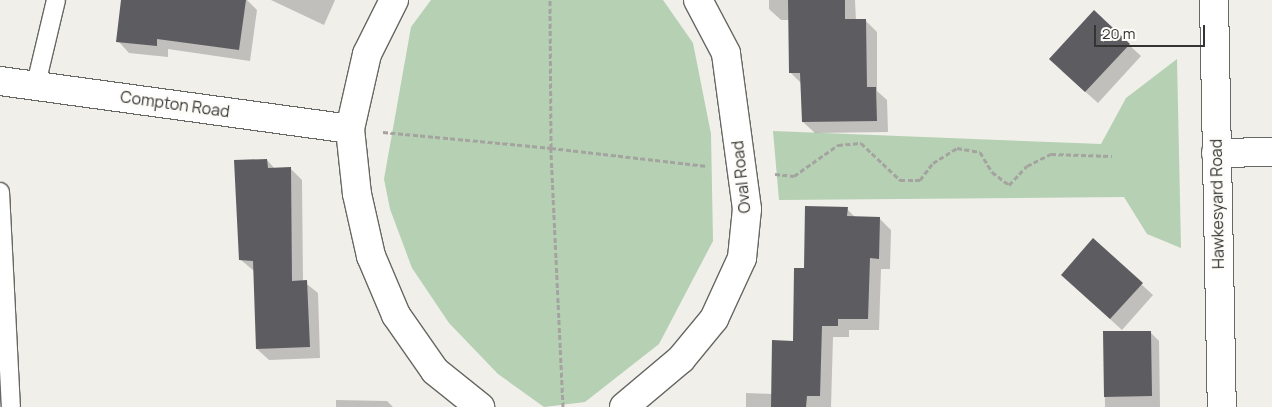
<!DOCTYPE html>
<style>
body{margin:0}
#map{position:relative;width:1272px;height:407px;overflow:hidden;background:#f0efea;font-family:Manrope,sans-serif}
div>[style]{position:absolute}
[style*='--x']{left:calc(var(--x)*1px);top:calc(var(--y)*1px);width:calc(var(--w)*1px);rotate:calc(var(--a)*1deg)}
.green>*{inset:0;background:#b5d0b3}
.shadow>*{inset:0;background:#0003}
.building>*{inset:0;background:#5d5d61}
.path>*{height:3px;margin-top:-1.5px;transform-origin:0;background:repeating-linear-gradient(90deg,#a4a3a0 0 5px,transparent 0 7.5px)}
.roads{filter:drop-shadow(1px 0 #676763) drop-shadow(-1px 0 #676763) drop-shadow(0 1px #676763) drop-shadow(0 -1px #676763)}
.service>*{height:18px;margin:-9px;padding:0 9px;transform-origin:9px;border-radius:9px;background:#fff}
.minor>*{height:28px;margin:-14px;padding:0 14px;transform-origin:14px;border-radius:14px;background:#fff}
span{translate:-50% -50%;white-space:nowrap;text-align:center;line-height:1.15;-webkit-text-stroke:5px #fdfcf8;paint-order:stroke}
.street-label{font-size:16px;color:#343432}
.scale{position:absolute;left:1094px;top:25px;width:111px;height:22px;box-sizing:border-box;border:2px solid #343432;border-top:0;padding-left:6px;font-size:15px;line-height:18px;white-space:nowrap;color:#343432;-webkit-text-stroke:4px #fdfcf8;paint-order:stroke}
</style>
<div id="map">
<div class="green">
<i style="clip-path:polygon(431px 0,663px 0,693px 43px,711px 134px,713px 241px,659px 344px,585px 402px,544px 407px,498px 374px,449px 323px,412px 268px,390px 209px,384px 179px,411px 27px)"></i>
<i style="clip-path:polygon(1177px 59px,1181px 248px,1147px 234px,1124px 197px,779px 200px,773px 131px,1101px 144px,1126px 98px)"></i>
</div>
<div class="shadow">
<i style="clip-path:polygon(122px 0,247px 0,257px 10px,250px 61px,168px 49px,168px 57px,129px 53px,118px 41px)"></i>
<i style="clip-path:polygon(271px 0,335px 0,324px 25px)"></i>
<i style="clip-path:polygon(769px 0,855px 0,856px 21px,865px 20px,877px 32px,877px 91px,887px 100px,888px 132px,815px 133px,803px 122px,801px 83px,790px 72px,790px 20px,781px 20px,769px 9px)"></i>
<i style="clip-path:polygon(1129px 45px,1141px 56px,1098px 103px,1062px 71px)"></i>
<i style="clip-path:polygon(267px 160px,275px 169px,290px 168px,302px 180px,303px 281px,318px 293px,320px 358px,269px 360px,257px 349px,254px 271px,241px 260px)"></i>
<i style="clip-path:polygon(847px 209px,856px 218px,879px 218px,891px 230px,890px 269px,881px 269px,879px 330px,849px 330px,849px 337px,833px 337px,831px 407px,746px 407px,746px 393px,772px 394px,794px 342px,805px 269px)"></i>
<i style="clip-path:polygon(1093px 240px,1153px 295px,1122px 330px,1074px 286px)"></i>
<i style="clip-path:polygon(1150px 332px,1159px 341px,1160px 407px,1105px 407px,1104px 333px)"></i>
<i style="clip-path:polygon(336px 400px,387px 401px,393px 407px,336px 407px)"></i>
</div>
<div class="building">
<i style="clip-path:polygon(121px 0,246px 0,239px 50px,157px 39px,157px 46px,116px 42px)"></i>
<i style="clip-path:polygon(788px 0,845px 0,845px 19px,866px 19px,867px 87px,876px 87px,877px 121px,802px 122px,800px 73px,789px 73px)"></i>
<i style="clip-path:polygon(1094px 10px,1130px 44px,1085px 92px,1049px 59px)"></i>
<i style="clip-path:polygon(267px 159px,268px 168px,291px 167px,292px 281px,307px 280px,310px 347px,256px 349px,253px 261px,239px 260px,234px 160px)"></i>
<i style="clip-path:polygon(805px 206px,848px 207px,847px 216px,880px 217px,879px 259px,870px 258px,868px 319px,838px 319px,838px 326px,822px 326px,820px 396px,807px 396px,806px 407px,771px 407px,772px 340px,793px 341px,794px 268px,804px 268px)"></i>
<i style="clip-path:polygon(1093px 238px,1143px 283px,1110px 319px,1061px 275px)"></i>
<i style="clip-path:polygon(1103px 331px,1151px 331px,1152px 396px,1104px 397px)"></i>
</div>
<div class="path">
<i style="--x:383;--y:132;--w:169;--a:5.4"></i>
<i style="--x:551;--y:148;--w:148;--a:-90.4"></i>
<i style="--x:775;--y:174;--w:19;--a:6"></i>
<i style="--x:794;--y:176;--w:54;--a:-35.2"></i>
<i style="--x:838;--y:145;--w:23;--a:-5"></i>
<i style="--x:861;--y:143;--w:54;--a:43.5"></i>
<i style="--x:900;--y:180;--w:20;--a:0"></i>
<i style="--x:920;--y:180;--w:21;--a:-53"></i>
<i style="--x:933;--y:163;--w:28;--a:-32"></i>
<i style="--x:957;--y:148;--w:23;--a:10"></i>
<i style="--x:980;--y:152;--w:23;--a:59"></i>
<i style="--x:992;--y:172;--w:21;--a:37"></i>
<i style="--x:1009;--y:185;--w:26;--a:-47"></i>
<i style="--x:1027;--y:166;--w:27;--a:-27"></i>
<i style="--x:1051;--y:154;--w:61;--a:1.9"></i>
<i style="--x:563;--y:407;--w:259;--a:-92.7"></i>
<i style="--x:551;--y:148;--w:157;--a:6.6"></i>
</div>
<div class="roads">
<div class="service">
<i style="--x:36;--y:84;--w:86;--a:-76.6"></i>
<i style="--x:0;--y:192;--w:215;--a:87.1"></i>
</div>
<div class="minor">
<i style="--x:394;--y:0;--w:60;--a:116.6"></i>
<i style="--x:367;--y:54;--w:77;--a:102.8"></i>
<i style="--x:350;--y:129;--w:65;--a:83.9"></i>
<i style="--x:357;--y:194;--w:64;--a:77.3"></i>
<i style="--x:371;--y:256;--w:64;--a:67"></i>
<i style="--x:396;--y:315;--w:68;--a:55.1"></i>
<i style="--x:435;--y:371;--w:58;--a:38.7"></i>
<i style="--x:1214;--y:0;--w:407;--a:88.9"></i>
<i style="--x:0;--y:81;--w:353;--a:7.8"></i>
<i style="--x:1216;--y:153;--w:56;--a:-1"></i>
<i style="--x:624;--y:407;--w:75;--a:-40.1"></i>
<i style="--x:681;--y:359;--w:52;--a:-50.5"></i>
<i style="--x:714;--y:319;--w:67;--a:-65.3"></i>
<i style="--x:742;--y:258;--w:49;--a:-84.2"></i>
<i style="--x:747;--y:209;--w:157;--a:-97.7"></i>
<i style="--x:726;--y:53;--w:60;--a:-117.8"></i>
</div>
</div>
<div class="street-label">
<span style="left:175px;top:104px;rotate:8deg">Compton Road</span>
<span style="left:741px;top:177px;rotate:-96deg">Oval Road</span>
<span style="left:1217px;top:204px;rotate:-91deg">Hawkesyard Road</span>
</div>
<div class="scale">20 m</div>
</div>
